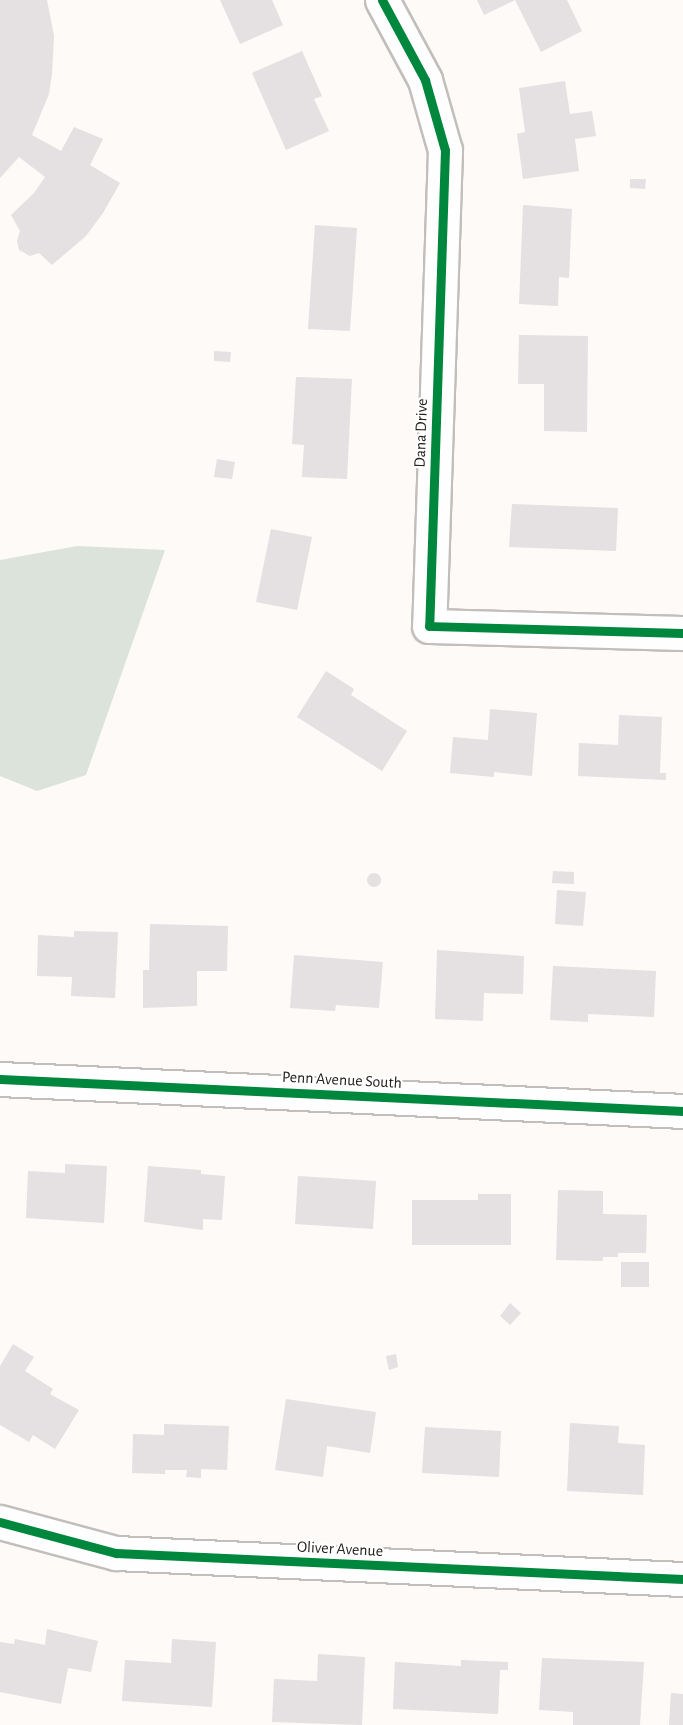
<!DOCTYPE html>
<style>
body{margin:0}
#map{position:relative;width:683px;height:1725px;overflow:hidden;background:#fdfaf7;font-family:"Alegreya Sans",sans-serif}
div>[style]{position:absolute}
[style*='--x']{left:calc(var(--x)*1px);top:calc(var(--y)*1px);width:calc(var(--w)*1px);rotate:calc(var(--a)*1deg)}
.green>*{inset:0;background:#dce3da}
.building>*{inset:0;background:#e5e0e1}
.round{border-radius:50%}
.roads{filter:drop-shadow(2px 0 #c2bebb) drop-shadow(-2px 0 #c2bebb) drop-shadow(0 2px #c2bebb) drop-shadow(0 -2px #c2bebb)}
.minor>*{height:33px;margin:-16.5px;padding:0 16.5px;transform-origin:16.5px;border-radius:16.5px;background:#fffefe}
.cycleway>*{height:9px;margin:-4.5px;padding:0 4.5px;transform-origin:4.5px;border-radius:4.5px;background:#00873e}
span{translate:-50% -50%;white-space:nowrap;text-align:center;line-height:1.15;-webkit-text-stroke:4.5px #fff;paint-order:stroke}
.street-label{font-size:16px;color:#26211d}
</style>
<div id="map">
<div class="green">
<i style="clip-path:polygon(77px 546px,165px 550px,86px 775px,37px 791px,0 776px,0 560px)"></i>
</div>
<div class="building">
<i style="clip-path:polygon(0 0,47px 0,54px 36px,52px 74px,49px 94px,32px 135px,61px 151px,74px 127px,103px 139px,90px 165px,120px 183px,103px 213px,86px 236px,52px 265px,39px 253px,30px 256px,19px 250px,17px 241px,20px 231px,11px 215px,34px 193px,45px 177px,19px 157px,0 178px)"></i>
<i style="clip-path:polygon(220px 0,272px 0,283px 25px,240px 44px)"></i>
<i style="clip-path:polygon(477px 0,567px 0,582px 31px,541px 52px,515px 0,484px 15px)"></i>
<i style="clip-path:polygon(302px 51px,322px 96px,314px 99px,329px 131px,286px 150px,252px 73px)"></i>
<i style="clip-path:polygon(565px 81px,570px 114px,592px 111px,596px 136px,575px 139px,579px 171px,523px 179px,517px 134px,525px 132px,519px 88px)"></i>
<i style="clip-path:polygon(630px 179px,646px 179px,645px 189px,630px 188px)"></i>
<i style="clip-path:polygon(523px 205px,572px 209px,569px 278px,559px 277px,558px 306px,519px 304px)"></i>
<i style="clip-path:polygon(315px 225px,357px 228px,350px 331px,308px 329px)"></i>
<i style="clip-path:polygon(519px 335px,588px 336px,587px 432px,544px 431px,544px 384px,518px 384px)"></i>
<i style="clip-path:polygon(214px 351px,231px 352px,230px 362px,214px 361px)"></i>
<i style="clip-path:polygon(296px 377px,352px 379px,347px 479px,302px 477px,304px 445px,292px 444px)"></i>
<i style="clip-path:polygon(217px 459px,235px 462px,232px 479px,214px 477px)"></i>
<i style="clip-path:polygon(512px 504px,618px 508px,616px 551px,509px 547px)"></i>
<i style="clip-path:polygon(271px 529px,312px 537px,297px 610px,256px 602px)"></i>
<i style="clip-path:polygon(326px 671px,354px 689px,351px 695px,407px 731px,382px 771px,297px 717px)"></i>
<i style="clip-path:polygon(490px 709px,537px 713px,532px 776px,494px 772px,494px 777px,450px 773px,453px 737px,488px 740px)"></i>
<i style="clip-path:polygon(619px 715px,662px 717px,660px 773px,666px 773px,666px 780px,578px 776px,579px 743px,618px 745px)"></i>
<i style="clip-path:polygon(553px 871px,574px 872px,574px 884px,552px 883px)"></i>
<i class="round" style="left:367px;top:873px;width:14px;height:14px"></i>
<i style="clip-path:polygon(557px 890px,586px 892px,583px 926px,555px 924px)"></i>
<i style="clip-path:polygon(150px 924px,228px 926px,227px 971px,197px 971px,197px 1006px,143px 1008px,143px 970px,149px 970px)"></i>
<i style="clip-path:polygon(74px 931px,118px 932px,115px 998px,71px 996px,72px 977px,37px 976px,38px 935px,74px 937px)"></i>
<i style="clip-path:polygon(437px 950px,524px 956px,523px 994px,484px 993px,483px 1021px,435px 1019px)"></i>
<i style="clip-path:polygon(294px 955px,383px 962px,379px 1008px,336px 1005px,335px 1011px,290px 1008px)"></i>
<i style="clip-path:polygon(553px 966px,656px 971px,654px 1017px,588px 1014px,588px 1022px,550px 1020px)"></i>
<i style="clip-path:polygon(65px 1164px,107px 1166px,104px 1223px,26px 1218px,28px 1171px,65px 1173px)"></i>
<i style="clip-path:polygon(148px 1166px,201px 1170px,201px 1174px,225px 1176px,222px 1220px,203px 1219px,203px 1230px,144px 1222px)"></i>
<i style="clip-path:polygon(298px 1176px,376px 1181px,373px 1229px,295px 1224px)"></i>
<i style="clip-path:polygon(558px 1190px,603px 1191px,603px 1214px,647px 1215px,646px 1253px,618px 1253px,618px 1257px,603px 1257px,603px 1261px,556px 1260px)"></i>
<i style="clip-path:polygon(478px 1194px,511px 1194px,511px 1245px,412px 1245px,412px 1200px,478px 1200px)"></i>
<i style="clip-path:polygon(621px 1262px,649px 1262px,649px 1287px,621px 1287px)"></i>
<i style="clip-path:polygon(510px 1303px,521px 1313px,510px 1325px,500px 1316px)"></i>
<i style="clip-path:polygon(13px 1344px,34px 1357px,25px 1371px,53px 1389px,50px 1394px,79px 1410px,55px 1449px,33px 1435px,29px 1442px,0 1425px,0 1366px)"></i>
<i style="clip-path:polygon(396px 1354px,398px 1367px,389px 1370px,386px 1356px)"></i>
<i style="clip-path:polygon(286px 1399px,376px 1412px,370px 1453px,327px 1446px,323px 1477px,275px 1470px)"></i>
<i style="clip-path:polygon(570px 1423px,619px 1426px,618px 1443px,645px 1445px,643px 1495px,567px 1491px)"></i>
<i style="clip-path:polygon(164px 1424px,229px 1426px,227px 1470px,201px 1469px,201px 1478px,186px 1477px,187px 1470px,165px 1470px,165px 1474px,132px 1473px,133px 1434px,164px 1435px)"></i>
<i style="clip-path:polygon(425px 1427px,501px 1431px,499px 1477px,422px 1473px)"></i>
<i style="clip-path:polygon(47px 1629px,98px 1641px,91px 1672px,68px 1668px,61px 1704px,0 1692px,0 1642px,14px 1644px,15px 1639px,45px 1645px)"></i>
<i style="clip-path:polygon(172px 1639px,216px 1642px,212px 1707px,122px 1701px,125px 1660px,171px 1663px)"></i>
<i style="clip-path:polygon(318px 1654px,365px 1657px,362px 1725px,272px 1722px,274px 1679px,317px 1681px)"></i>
<i style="clip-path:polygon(542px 1658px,644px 1662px,640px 1725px,573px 1725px,573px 1712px,539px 1710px)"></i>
<i style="clip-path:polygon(461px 1660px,508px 1662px,508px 1670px,500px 1670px,498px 1714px,393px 1709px,395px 1662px,461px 1666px)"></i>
<i style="clip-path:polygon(671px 1693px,683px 1694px,683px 1725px,669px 1725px)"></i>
</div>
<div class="roads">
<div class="minor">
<i style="--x:382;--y:0;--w:91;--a:61.7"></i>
<i style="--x:425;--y:80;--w:73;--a:74.1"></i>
<i style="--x:445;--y:150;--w:476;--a:91.9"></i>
<i style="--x:429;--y:626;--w:254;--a:1.6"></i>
<i style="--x:0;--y:1079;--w:684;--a:2.68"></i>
<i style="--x:0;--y:1522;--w:120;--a:15"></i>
<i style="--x:116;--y:1553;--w:568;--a:2.63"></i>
</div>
</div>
<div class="cycleway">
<i style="--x:382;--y:0;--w:91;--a:61.7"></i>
<i style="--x:425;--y:80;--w:73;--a:74.1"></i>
<i style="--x:445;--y:150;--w:476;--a:91.9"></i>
<i style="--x:429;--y:626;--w:254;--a:1.6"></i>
<i style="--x:0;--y:1079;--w:684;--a:2.68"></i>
<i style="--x:0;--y:1522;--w:120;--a:15"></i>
<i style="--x:116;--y:1553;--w:568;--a:2.63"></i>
</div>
<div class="street-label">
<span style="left:421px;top:433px;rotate:-88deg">Dana Drive</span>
<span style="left:342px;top:1080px;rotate:3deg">Penn Avenue South</span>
<span style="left:340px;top:1549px;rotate:3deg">Oliver Avenue</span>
</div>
</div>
